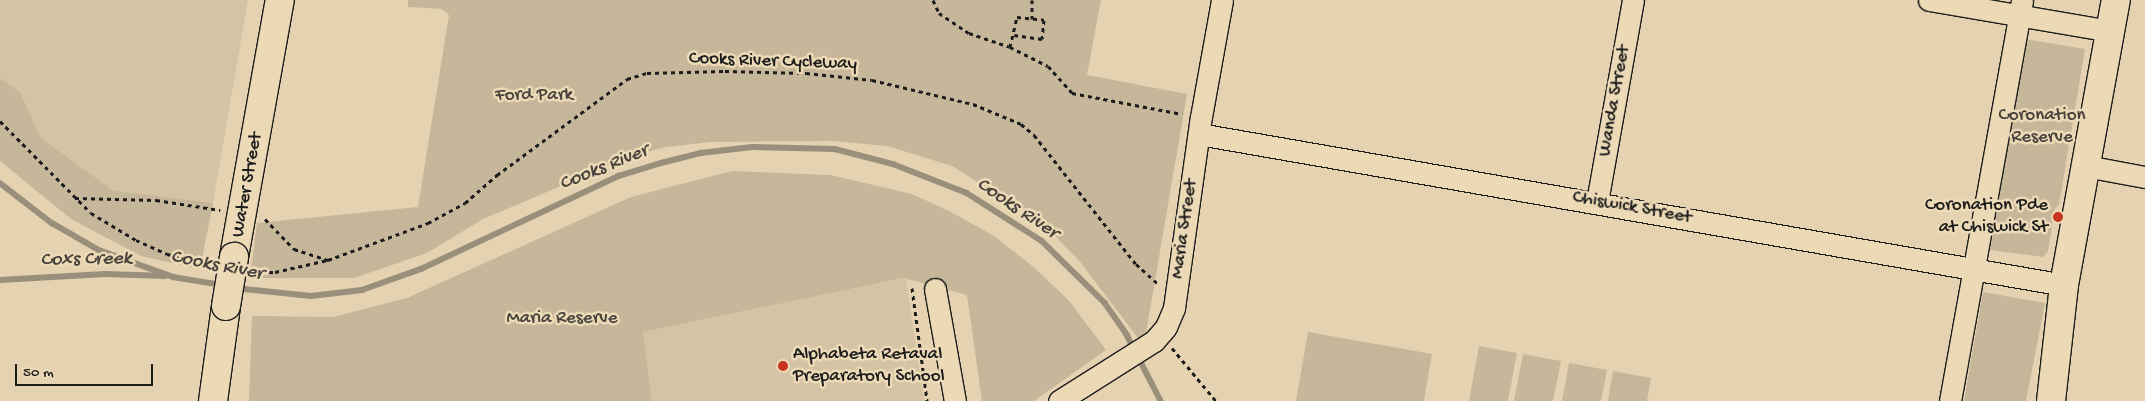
<!DOCTYPE html>
<style>
body{margin:0}
#map{position:relative;width:2145px;height:401px;overflow:hidden;background:#e4d2b1;font-family:"Gochi Hand",sans-serif}
div>[style]{position:absolute}
[style*='--x']{left:calc(var(--x)*1px);top:calc(var(--y)*1px);width:calc(var(--w)*1px);rotate:calc(var(--a)*1deg)}
.built>*{inset:0;background:#d4c4a5}
.green>*{inset:0;background:#c6b79b}
.stream>*{height:5.5px;margin:-2.75px;padding:0 2.75px;transform-origin:2.75px;border-radius:2.75px;background:#9a8f7a}
.path>*{height:3px;margin-top:-1.5px;transform-origin:0;background:repeating-linear-gradient(90deg,#1c1c1c 0 4px,transparent 0 8px)}
.roads{filter:drop-shadow(1px 0 #1c1c1c) drop-shadow(-1px 0 #1c1c1c) drop-shadow(0 1px #1c1c1c) drop-shadow(0 -1px #1c1c1c)}
.street>*{height:21px;margin:-10.5px;padding:0 10.5px;transform-origin:10.5px;border-radius:10.5px;background:#ecdab7}
.secondary>*{height:28px;margin:-14px;padding:0 14px;transform-origin:14px;border-radius:14px;background:#ecdab7}
.primary>*{height:28px;margin:-14px;padding:0 14px;transform-origin:14px;border-radius:14px;background:#ecdab7}
.bridges{filter:drop-shadow(1px 0 #1c1c1c) drop-shadow(-1px 0 #1c1c1c) drop-shadow(0 1px #1c1c1c) drop-shadow(0 -1px #1c1c1c)}
.secondary-bridge>*{height:28px;margin:-14px;padding:0 14px;transform-origin:14px;border-radius:14px;background:#ecdab7}
.dots>*{width:14px;height:14px;translate:-50% -50%;box-sizing:border-box;border:2px solid #ecdab7;border-radius:50%}
span{translate:-50% -50%;white-space:nowrap;text-align:center;line-height:1.15;-webkit-text-stroke:5px #ecdab7;paint-order:stroke}
.street-label{font-size:19px;color:#1c1c1c}
.park-label{font-size:19px;color:#46433c}
.poi-label{font-size:19px;color:#1c1c1c}
.right{translate:-100% -50%;text-align:right}
.left{translate:0 -50%;text-align:left}
.water-label{font-size:20px;color:#48443d;font-style:italic}
.scale{position:absolute;left:15px;top:364px;width:138px;height:22px;box-sizing:border-box;border:2px solid #1c1c1c;border-top:0;padding-left:6px;font-size:15px;line-height:18px;white-space:nowrap;color:#1c1c1c;-webkit-text-stroke:4px #ecdab7;paint-order:stroke}
</style>
<div id="map">
<div class="built">
<i style="clip-path:polygon(0 0,248px 0,213px 203px,189px 204px,114px 191px,41px 138px,20px 92px,0 78px)"></i>
<i style="clip-path:polygon(906px 278px,924px 401px,652px 401px,643px 332px)"></i>
</div>
<div class="green">
<i style="clip-path:polygon(408px 0,1101px 0,1087px 75px,1187px 94px,1146px 333px,1138px 338px,1081px 263px,1044px 224px,952px 166px,887px 146px,833px 141px,711px 142px,666px 147px,634px 155px,483px 219px,427px 253px,354px 278px,250px 278px,257px 223px,418px 207px,449px 15px,442px 9px,408px 7px)"></i>
<i style="clip-path:polygon(2025px 39px,2085px 49px,2059px 205px,2055px 208px,2048px 251px,2043px 257px,1990px 250px)"></i>
<i style="clip-path:polygon(0 78px,20px 92px,41px 138px,114px 191px,213px 203px,200px 269px,141px 256px,71px 219px,0 161px)"></i>
<i style="clip-path:polygon(732px 171px,830px 175px,912px 194px,949px 211px,994px 236px,1036px 269px,1070px 302px,1106px 350px,1034px 401px,982px 401px,967px 295px,904px 278px,643px 332px,652px 401px,249px 401px,252px 316px,333px 317px,407px 298px,631px 197px)"></i>
<i style="clip-path:polygon(1983px 292px,2045px 303px,2026px 401px,1964px 401px)"></i>
<i style="clip-path:polygon(1308px 332px,1432px 354px,1424px 401px,1296px 401px)"></i>
<i style="clip-path:polygon(1479px 346px,1517px 353px,1508px 401px,1469px 401px)"></i>
<i style="clip-path:polygon(1523px 354px,1561px 361px,1553px 401px,1514px 401px)"></i>
<i style="clip-path:polygon(1569px 363px,1607px 370px,1601px 401px,1562px 401px)"></i>
<i style="clip-path:polygon(1613px 371px,1651px 378px,1647px 401px,1608px 401px)"></i>
</div>
<div class="stream">
<i style="--x:0;--y:183;--w:66;--a:37.6"></i>
<i style="--x:52;--y:223;--w:54;--a:29.9"></i>
<i style="--x:99;--y:250;--w:79;--a:20"></i>
<i style="--x:173;--y:277;--w:50;--a:9.3"></i>
<i style="--x:0;--y:280;--w:105;--a:-3.3"></i>
<i style="--x:105;--y:274;--w:60;--a:1.9"></i>
<i style="--x:236;--y:288;--w:75;--a:6.1"></i>
<i style="--x:311;--y:296;--w:51;--a:-6.7"></i>
<i style="--x:362;--y:290;--w:63;--a:-19.6"></i>
<i style="--x:421;--y:269;--w:219;--a:-25.2"></i>
<i style="--x:619;--y:176;--w:44;--a:-17.2"></i>
<i style="--x:661;--y:163;--w:41;--a:-14"></i>
<i style="--x:701;--y:153;--w:51;--a:-6.7"></i>
<i style="--x:752;--y:147;--w:83;--a:1.4"></i>
<i style="--x:835;--y:149;--w:60;--a:14.5"></i>
<i style="--x:893;--y:164;--w:79;--a:21.4"></i>
<i style="--x:967;--y:193;--w:89;--a:32.6"></i>
<i style="--x:1042;--y:241;--w:88;--a:44.5"></i>
<i style="--x:1105;--y:303;--w:39;--a:55"></i>
<i style="--x:1127;--y:335;--w:74;--a:62.7"></i>
</div>
<div class="path">
<i style="--x:933;--y:0;--w:14;--a:65"></i>
<i style="--x:939;--y:13;--w:36;--a:34"></i>
<i style="--x:969;--y:33;--w:43;--a:18.9"></i>
<i style="--x:1010;--y:47;--w:42;--a:26.6"></i>
<i style="--x:1048;--y:66;--w:36;--a:48"></i>
<i style="--x:1072;--y:93;--w:112;--a:10.8"></i>
<i style="--x:1032;--y:0;--w:19;--a:90"></i>
<i style="--x:1010;--y:47;--w:31;--a:-77"></i>
<i style="--x:1017;--y:17;--w:27;--a:6"></i>
<i style="--x:1044;--y:20;--w:19;--a:96"></i>
<i style="--x:1042;--y:39;--w:28;--a:-172"></i>
<i style="--x:0;--y:121;--w:129;--a:45.3"></i>
<i style="--x:91;--y:213;--w:52;--a:31"></i>
<i style="--x:136;--y:240;--w:34;--a:24"></i>
<i style="--x:167;--y:254;--w:45;--a:12.8"></i>
<i style="--x:75;--y:198;--w:81;--a:1.4"></i>
<i style="--x:156;--y:200;--w:65;--a:8.9"></i>
<i style="--x:265;--y:219;--w:42;--a:46"></i>
<i style="--x:294;--y:249;--w:36;--a:18"></i>
<i style="--x:253;--y:271;--w:22;--a:3"></i>
<i style="--x:275;--y:272;--w:54;--a:-12.8"></i>
<i style="--x:328;--y:260;--w:107;--a:-20.3"></i>
<i style="--x:428;--y:223;--w:42;--a:-28.4"></i>
<i style="--x:465;--y:203;--w:43;--a:-41.2"></i>
<i style="--x:497;--y:175;--w:162;--a:-36.4"></i>
<i style="--x:627;--y:79;--w:21;--a:-17"></i>
<i style="--x:647;--y:73;--w:78;--a:-1.5"></i>
<i style="--x:725;--y:71;--w:81;--a:1.4"></i>
<i style="--x:806;--y:73;--w:66;--a:6.1"></i>
<i style="--x:872;--y:80;--w:104;--a:13.4"></i>
<i style="--x:973;--y:104;--w:52;--a:22.6"></i>
<i style="--x:1021;--y:124;--w:17;--a:40"></i>
<i style="--x:1034;--y:135;--w:164;--a:51.7"></i>
<i style="--x:1136;--y:264;--w:31;--a:42"></i>
<i style="--x:912;--y:288;--w:114;--a:82.4"></i>
<i style="--x:1172;--y:348;--w:69;--a:50.3"></i>
</div>
<div class="roads">
<div class="street">
<i style="--x:1929;--y:0;--w:184;--a:9.7"></i>
<i style="--x:1199;--y:134;--w:878;--a:9.9"></i>
<i style="--x:2086;--y:166;--w:60;--a:10.6"></i>
<i style="--x:1597;--y:202;--w:205;--a:-79.9"></i>
<i style="--x:935;--y:289;--w:114;--a:79.9"></i>
<i style="--x:1059;--y:401;--w:112;--a:-32.3"></i>
<i style="--x:1154;--y:341;--w:18;--a:-49"></i>
<i style="--x:1166;--y:327;--w:21;--a:-67"></i>
<i style="--x:1174;--y:308;--w:193;--a:-82"></i>
<i style="--x:1201;--y:117;--w:119;--a:-79.8"></i>
<i style="--x:1950;--y:401;--w:407;--a:-79.8"></i>
</div>
<div class="secondary">
<i style="--x:234;--y:257;--w:261;--a:-79.9"></i>
<i style="--x:213;--y:401;--w:96;--a:-82.2"></i>
</div>
<div class="primary">
<i style="--x:2051;--y:401;--w:117;--a:-83.6"></i>
<i style="--x:2064;--y:285;--w:290;--a:-79.7"></i>
</div>
</div>
<div class="bridges">
<div class="secondary-bridge">
<i style="--x:226;--y:306;--w:50;--a:-80.7"></i>
</div>
</div>
<div class="dots">
<i style="left:2058px;top:217px;background:#c8321e"></i>
<i style="left:783px;top:366px;background:#c8321e"></i>
</div>
<div class="street-label">
<span style="left:773px;top:62px;rotate:2deg">Cooks River Cycleway</span>
<span style="left:1615px;top:101px;rotate:-80deg">Wanda Street</span>
<span style="left:248px;top:185px;rotate:-80deg">Water Street</span>
<span style="left:1632px;top:208px;rotate:10deg">Chiswick Street</span>
<span style="left:1185px;top:229px;rotate:-82deg">Maria Street</span>
</div>
<div class="park-label">
<span style="left:534px;top:96px">Ford Park</span>
<span style="left:2042px;top:127px">Coronation<br>Reserve</span>
<span style="left:562px;top:319px">Maria Reserve</span>
</div>
<div class="poi-label">
<span class="right" style="left:2048px;top:217px">Coronation Pde<br>at Chiswick St</span>
<span class="left" style="left:793px;top:366px">Alphabeta Retaval<br>Preparatory School</span>
</div>
<div class="water-label">
<span style="left:604px;top:168px;rotate:-22deg">Cooks River</span>
<span style="left:1017px;top:209px;rotate:34deg">Cooks River</span>
<span style="left:86px;top:260px;rotate:-1deg">Coxs Creek</span>
<span style="left:217px;top:266px;rotate:11deg">Cooks River</span>
</div>
<div class="scale">50 m</div>
</div>
